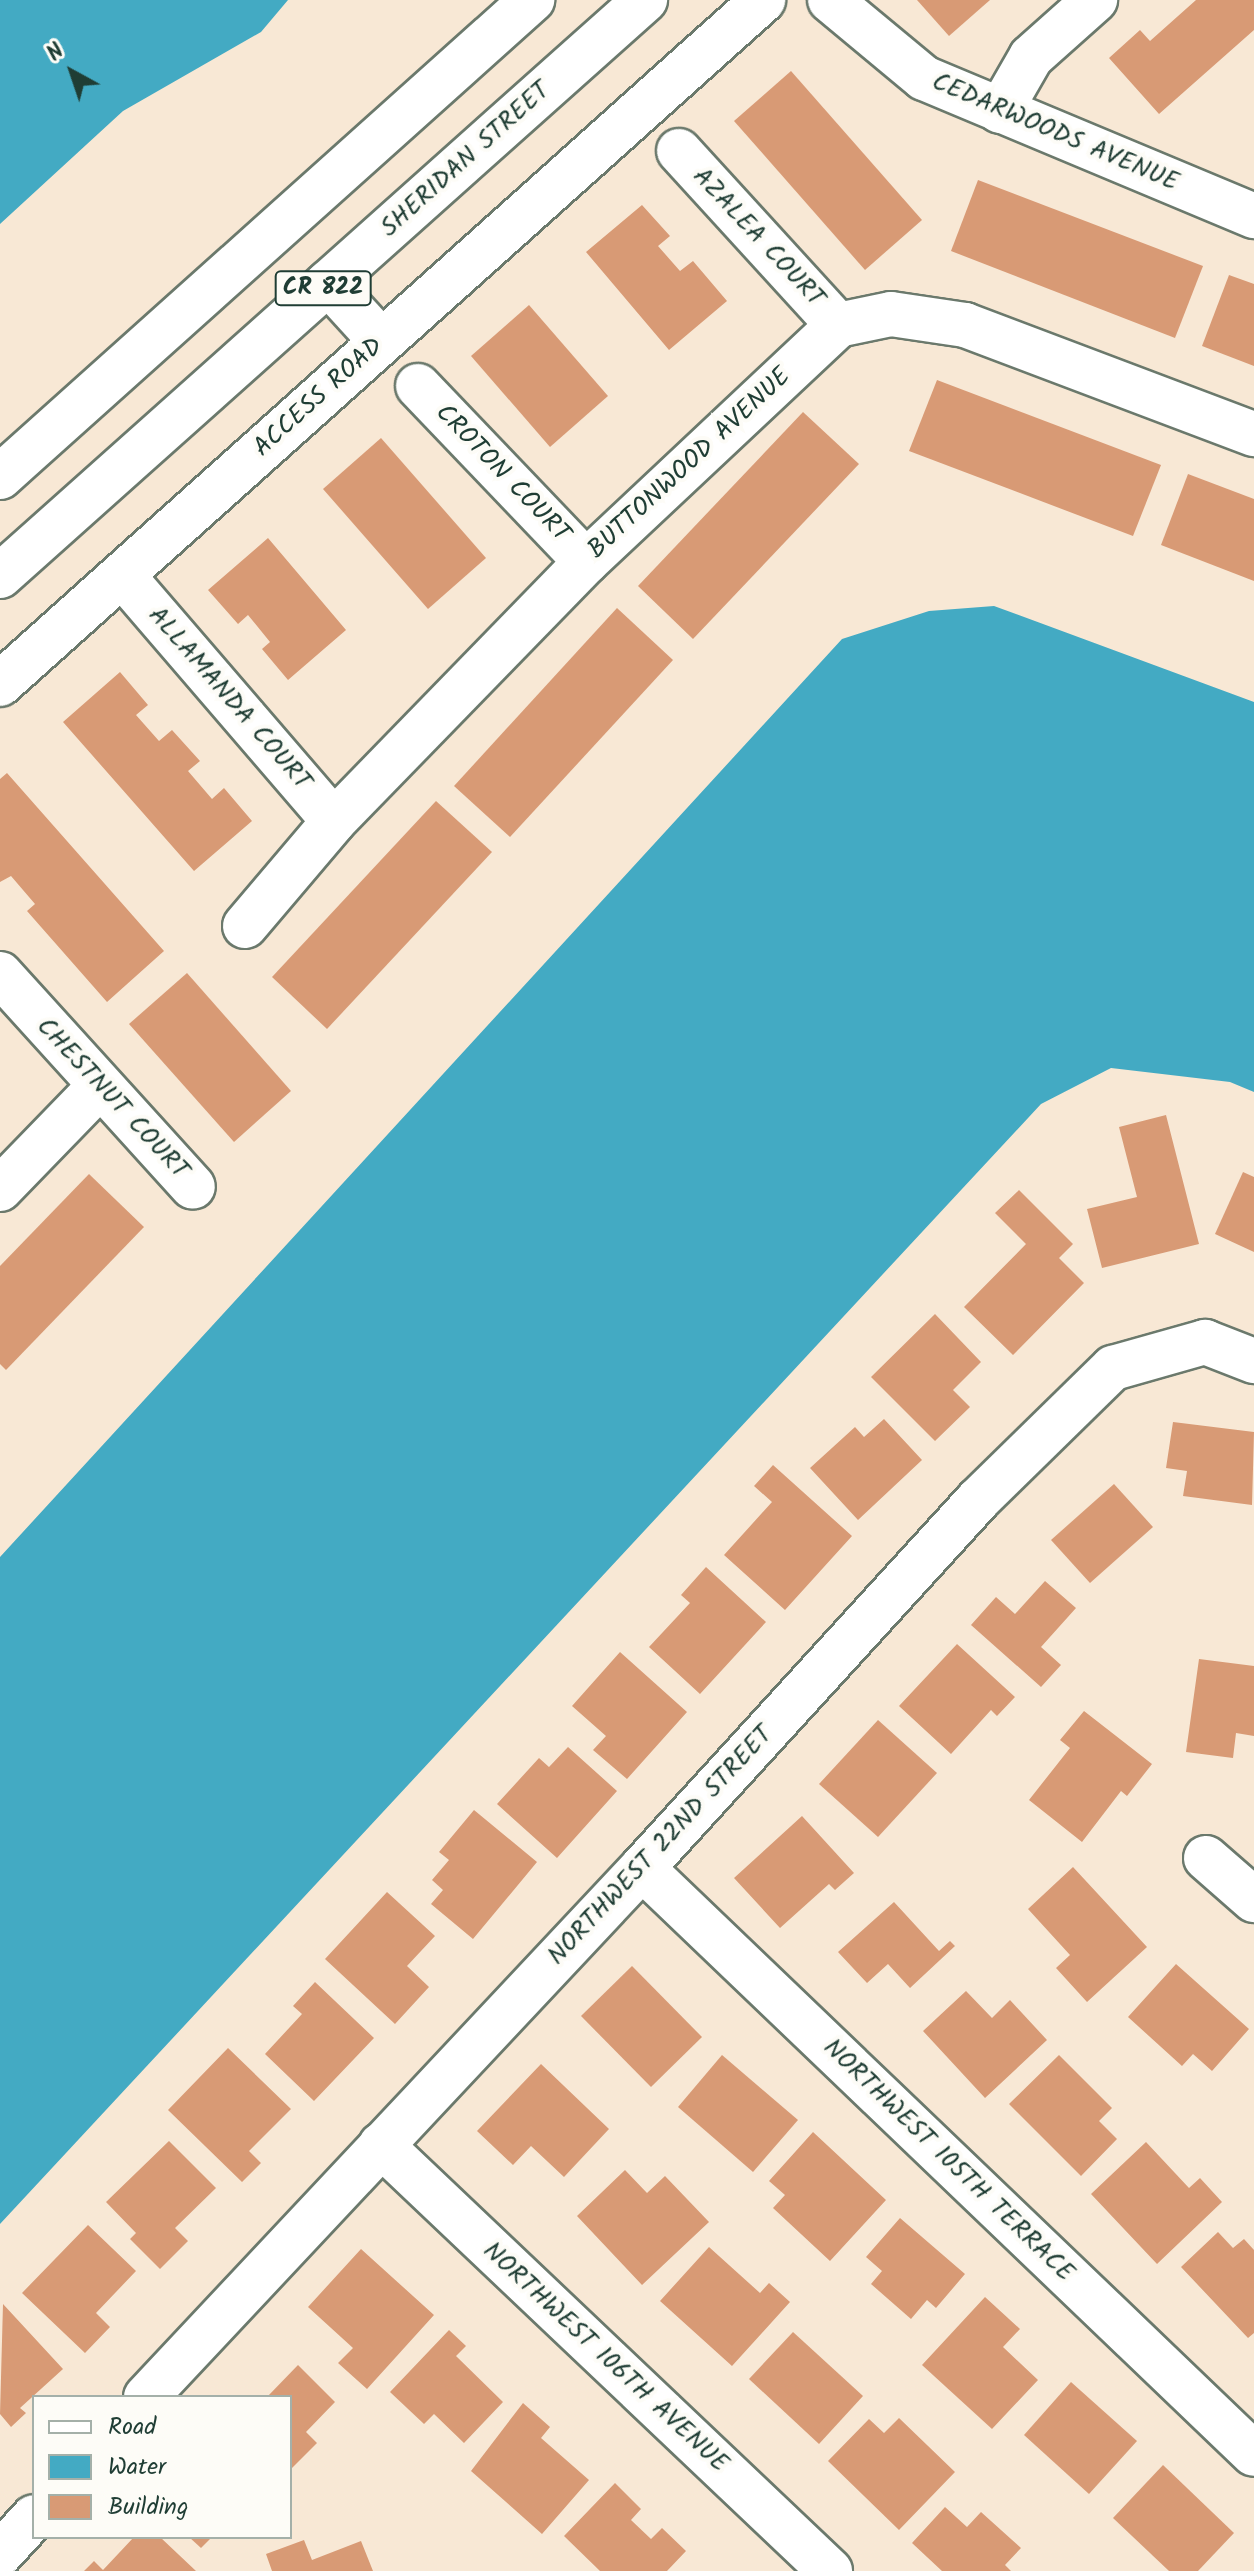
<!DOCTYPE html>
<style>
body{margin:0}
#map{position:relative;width:1254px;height:2571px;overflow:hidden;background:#f8e8d5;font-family:Kalam,sans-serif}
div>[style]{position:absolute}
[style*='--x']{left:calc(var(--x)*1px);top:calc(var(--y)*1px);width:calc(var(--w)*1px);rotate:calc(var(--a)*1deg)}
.water>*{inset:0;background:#43aac3}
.building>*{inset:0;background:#d89a75}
.roads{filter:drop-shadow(2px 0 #6b796c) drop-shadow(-2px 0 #6b796c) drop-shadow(0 2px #6b796c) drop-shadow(0 -2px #6b796c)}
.minor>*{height:44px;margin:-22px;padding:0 22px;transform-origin:22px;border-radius:22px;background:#fff}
.major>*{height:44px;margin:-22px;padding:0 22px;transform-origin:22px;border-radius:22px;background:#fff}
span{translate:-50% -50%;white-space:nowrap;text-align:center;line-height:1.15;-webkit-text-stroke:8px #fdfcf7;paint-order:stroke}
.shield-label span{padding:2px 6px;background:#fdfcf7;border:2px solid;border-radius:6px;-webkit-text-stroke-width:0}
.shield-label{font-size:24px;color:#1f3d34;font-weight:700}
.street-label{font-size:26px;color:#1f3d34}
.legend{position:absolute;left:32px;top:2395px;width:260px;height:144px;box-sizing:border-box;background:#fdfcf7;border:2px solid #a4b0a9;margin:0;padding:10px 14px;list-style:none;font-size:24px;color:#1f3d34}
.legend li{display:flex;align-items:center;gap:16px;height:40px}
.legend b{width:40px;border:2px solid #a4b0a9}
.north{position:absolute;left:32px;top:32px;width:80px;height:80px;-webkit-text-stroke:6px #fdfcf7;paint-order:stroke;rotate:320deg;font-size:22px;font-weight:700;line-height:32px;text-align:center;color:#1f3d34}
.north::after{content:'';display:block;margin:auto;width:28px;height:36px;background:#1f3d34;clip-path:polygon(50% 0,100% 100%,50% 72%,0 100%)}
</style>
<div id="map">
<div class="water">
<i style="clip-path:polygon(0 0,288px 0,261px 32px,123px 111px,0 224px)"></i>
<i style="clip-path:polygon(994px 606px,1254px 702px,1254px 1092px,1230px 1082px,1111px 1068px,1041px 1104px,0 2224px,0 1557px,842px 639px,929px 611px)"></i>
</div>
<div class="building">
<i style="clip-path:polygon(917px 0,990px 0,949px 36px)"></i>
<i style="clip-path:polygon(1196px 0,1254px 0,1254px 30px,1159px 114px,1109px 58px,1140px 30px,1150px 41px)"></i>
<i style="clip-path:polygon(791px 71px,922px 220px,865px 270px,734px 121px)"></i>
<i style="clip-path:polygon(978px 180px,1203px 266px,1175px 338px,951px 251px)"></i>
<i style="clip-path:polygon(642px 205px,670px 236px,658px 246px,680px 271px,693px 261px,727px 301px,669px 350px,586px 252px)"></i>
<i style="clip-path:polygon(1229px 275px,1254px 284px,1254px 366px,1202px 346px)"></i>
<i style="clip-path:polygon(529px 305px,608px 396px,550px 447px,471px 356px)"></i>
<i style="clip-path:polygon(937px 380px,1161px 465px,1133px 536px,909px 451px)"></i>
<i style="clip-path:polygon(803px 412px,859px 464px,693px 639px,638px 586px)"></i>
<i style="clip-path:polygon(381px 438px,486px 558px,428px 609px,323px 489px)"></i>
<i style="clip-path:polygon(1188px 474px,1254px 499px,1254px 581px,1161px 545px)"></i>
<i style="clip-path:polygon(268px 538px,346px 630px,288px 680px,262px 649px,270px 642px,248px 615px,238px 624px,208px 590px)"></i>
<i style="clip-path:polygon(617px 608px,673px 660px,510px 837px,454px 786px)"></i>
<i style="clip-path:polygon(120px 672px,148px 705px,136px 715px,159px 741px,172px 730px,200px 761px,188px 771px,212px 799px,224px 788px,252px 821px,194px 871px,63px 722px)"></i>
<i style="clip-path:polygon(7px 773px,164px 951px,107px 1002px,27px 911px,35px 904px,11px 876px,0 882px,0 779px)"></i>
<i style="clip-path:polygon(436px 801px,492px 852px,327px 1029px,272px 977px)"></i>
<i style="clip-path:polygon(187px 973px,291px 1091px,234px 1142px,129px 1024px)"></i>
<i style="clip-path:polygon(1166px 1115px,1199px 1244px,1102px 1268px,1087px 1209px,1137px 1197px,1119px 1127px)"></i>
<i style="clip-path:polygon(1243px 1172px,1254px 1177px,1254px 1252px,1215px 1234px)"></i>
<i style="clip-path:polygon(89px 1174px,144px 1227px,6px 1370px,0 1364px,0 1266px)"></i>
<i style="clip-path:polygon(1019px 1190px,1073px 1244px,1059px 1258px,1084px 1283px,1013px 1355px,964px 1307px,1026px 1244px,995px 1213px)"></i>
<i style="clip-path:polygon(935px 1314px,981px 1362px,953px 1390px,970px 1407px,935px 1441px,871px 1377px)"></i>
<i style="clip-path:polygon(884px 1419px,922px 1460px,858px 1520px,810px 1468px,855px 1427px,864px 1437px)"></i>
<i style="clip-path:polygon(1173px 1422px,1254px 1432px,1252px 1505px,1183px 1496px,1187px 1471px,1166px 1468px)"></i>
<i style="clip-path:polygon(773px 1465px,852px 1536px,785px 1610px,724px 1555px,772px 1502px,754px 1486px)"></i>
<i style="clip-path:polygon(1114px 1484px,1153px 1527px,1090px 1583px,1051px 1540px)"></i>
<i style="clip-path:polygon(706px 1567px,766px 1622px,700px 1694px,649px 1647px,690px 1603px,681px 1595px)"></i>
<i style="clip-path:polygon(1045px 1581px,1076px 1608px,1041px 1647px,1061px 1665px,1041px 1687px,971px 1625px,996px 1597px,1015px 1614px)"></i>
<i style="clip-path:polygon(957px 1644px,1015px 1697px,997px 1716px,991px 1710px,951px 1754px,899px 1706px)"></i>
<i style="clip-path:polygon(620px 1652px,687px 1712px,627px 1779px,593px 1750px,606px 1736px,572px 1706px)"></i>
<i style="clip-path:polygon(1199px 1659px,1254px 1666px,1254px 1736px,1236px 1733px,1233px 1758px,1186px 1752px)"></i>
<i style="clip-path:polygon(1084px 1711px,1152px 1764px,1127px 1796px,1121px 1791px,1082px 1842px,1029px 1800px,1070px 1748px,1060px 1740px)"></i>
<i style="clip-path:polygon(878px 1720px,937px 1773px,878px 1837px,819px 1784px)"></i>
<i style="clip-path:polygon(568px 1747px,617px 1791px,557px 1858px,497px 1804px,539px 1758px,549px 1767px)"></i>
<i style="clip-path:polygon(474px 1810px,537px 1862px,473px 1939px,431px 1904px,443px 1890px,432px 1880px,449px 1860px,439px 1852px)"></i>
<i style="clip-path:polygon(802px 1816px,854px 1873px,835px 1890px,829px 1884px,780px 1928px,734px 1878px)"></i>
<i style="clip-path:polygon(1073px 1867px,1147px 1947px,1087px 2002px,1056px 1968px,1070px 1955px,1028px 1909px)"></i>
<i style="clip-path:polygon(387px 1892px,435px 1936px,407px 1966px,429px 1987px,395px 2024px,325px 1959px)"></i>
<i style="clip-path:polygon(894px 1902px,939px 1951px,950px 1941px,955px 1946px,910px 1988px,888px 1964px,867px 1983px,838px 1952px)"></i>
<i style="clip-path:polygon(1176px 1964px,1249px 2029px,1212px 2071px,1193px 2054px,1182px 2066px,1128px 2017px)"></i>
<i style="clip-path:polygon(632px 1966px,702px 2037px,651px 2087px,581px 2016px)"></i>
<i style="clip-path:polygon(315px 1982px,374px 2038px,314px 2101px,265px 2054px,302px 2014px,293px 2006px)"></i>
<i style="clip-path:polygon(966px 1991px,992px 2018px,1010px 2000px,1047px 2040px,985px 2098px,923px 2031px)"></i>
<i style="clip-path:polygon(228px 2048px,291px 2109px,249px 2151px,261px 2163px,242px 2182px,168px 2110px)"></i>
<i style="clip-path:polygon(722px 2055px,798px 2120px,753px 2172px,678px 2107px)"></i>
<i style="clip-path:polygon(1059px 2055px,1112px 2108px,1099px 2121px,1117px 2139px,1081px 2176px,1009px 2104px)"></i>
<i style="clip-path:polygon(541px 2064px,609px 2129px,564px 2177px,531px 2146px,513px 2165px,477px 2131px)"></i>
<i style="clip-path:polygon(813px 2132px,886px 2200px,830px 2261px,773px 2208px,785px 2195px,769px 2181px)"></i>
<i style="clip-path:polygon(169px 2141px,216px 2188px,175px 2228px,188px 2241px,160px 2269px,130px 2239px,136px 2233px,106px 2202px)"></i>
<i style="clip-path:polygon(1146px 2142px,1189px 2188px,1200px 2178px,1222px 2202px,1157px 2264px,1091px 2194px)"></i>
<i style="clip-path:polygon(625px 2170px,647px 2193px,665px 2176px,709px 2222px,642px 2285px,577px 2216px)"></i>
<i style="clip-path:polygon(900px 2218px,965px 2274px,936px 2308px,927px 2300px,911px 2319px,871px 2284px,882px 2271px,866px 2257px)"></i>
<i style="clip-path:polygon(88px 2225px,136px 2271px,96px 2313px,110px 2327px,85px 2353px,22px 2293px)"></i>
<i style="clip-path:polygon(1218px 2232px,1233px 2248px,1244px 2239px,1254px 2250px,1254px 2333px,1248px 2338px,1181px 2267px)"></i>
<i style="clip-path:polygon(709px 2247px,760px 2293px,769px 2283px,790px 2302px,732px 2366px,660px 2301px)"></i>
<i style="clip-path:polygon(361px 2249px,434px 2315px,367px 2389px,338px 2363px,353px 2348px,308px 2307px)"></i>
<i style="clip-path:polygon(985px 2297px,1020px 2329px,1003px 2347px,1038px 2380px,992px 2429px,922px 2365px)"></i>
<i style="clip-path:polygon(3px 2304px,63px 2369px,20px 2408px,26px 2413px,11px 2427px,0 2414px)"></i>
<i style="clip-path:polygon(449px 2330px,466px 2346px,456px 2356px,503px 2402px,464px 2443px,434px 2414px,424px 2424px,390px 2392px)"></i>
<i style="clip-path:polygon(793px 2332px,863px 2396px,819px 2444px,749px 2379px)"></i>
<i style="clip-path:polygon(298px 2365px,335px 2402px,306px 2432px,317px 2443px,290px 2470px,290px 2397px,267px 2397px)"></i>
<i style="clip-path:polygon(1071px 2382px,1137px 2441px,1089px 2494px,1024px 2435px)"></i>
<i style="clip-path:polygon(523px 2403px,550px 2427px,541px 2438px,589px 2480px,542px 2534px,471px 2471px)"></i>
<i style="clip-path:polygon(899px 2418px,955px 2472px,899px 2530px,828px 2461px,869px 2419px,884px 2433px)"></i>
<i style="clip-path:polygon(1163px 2465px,1234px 2533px,1198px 2571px,1169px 2571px,1113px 2518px)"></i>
<i style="clip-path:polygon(615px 2483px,641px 2509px,631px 2520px,651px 2539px,662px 2528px,686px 2551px,667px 2571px,600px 2571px,564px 2536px)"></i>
<i style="clip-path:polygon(945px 2507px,967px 2527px,981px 2512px,1021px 2548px,1005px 2565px,1011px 2571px,942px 2571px,912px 2543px)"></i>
<i style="clip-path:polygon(134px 2537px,160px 2537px,196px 2571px,84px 2571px,94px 2561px,103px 2570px)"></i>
<i style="clip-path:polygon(189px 2537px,212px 2537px,201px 2548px)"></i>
<i style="clip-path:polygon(304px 2540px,312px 2560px,361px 2541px,373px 2571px,272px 2571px,266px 2554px)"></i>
</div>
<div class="roads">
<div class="minor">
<i style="--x:830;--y:0;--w:122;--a:39.7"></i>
<i style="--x:924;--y:78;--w:358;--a:22.7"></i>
<i style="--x:1000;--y:111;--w:62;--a:-60.1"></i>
<i style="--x:1031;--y:57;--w:86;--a:-41.7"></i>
<i style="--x:679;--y:151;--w:236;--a:47.6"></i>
<i style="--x:328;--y:283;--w:79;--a:47.6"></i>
<i style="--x:418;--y:386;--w:243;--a:46.3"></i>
<i style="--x:123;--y:576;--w:323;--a:49.3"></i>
<i style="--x:0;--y:684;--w:1025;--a:-41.87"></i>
<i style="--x:245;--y:926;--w:138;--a:-49.7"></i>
<i style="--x:334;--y:821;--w:361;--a:-45.8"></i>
<i style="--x:586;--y:562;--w:346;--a:-43.2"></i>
<i style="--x:838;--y:325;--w:54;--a:-11.7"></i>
<i style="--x:891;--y:314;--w:75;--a:8.5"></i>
<i style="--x:965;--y:325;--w:309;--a:20.7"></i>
<i style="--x:0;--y:974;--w:287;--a:47.8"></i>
<i style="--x:0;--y:1189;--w:141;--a:-45.9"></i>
<i style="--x:1206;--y:1858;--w:64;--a:41.2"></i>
<i style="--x:642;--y:1868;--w:847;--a:43.76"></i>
<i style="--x:381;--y:2145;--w:619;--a:43.49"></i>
<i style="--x:146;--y:2397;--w:725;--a:-46.84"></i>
<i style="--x:642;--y:1868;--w:498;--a:-47.6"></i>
<i style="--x:978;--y:1500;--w:189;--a:-44.4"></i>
<i style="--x:1113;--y:1368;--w:96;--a:-15.8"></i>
<i style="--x:1205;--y:1342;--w:53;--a:21.2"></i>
<i style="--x:0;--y:2554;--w:50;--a:-47.4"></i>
</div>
<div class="major">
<i style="--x:0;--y:477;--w:715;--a:-41.88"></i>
<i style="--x:0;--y:576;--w:865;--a:-41.77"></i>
</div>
</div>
<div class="shield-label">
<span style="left:323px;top:288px">CR 822</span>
</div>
<div class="street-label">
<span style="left:1055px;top:133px;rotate:23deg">CEDARWOODS AVENUE</span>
<span style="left:466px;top:160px;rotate:-42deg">SHERIDAN STREET</span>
<span style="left:758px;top:238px;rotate:47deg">AZALEA COURT</span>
<span style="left:319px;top:398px;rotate:-42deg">ACCESS ROAD</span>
<span style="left:690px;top:464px;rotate:-43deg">BUTTONWOOD AVENUE</span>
<span style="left:502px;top:474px;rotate:46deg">CROTON COURT</span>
<span style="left:229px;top:699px;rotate:49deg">ALLAMANDA COURT</span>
<span style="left:112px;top:1099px;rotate:47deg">CHESTNUT COURT</span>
<span style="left:661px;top:1846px;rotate:-47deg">NORTHWEST 22ND STREET</span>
<span style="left:948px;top:2161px;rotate:44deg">NORTHWEST 105TH TERRACE</span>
<span style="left:605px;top:2358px;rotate:43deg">NORTHWEST 106TH AVENUE</span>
</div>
<ul class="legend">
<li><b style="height:10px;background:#fff"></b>Road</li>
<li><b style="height:22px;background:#43aac3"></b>Water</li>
<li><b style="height:22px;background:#d89a75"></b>Building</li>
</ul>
<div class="north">N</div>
</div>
